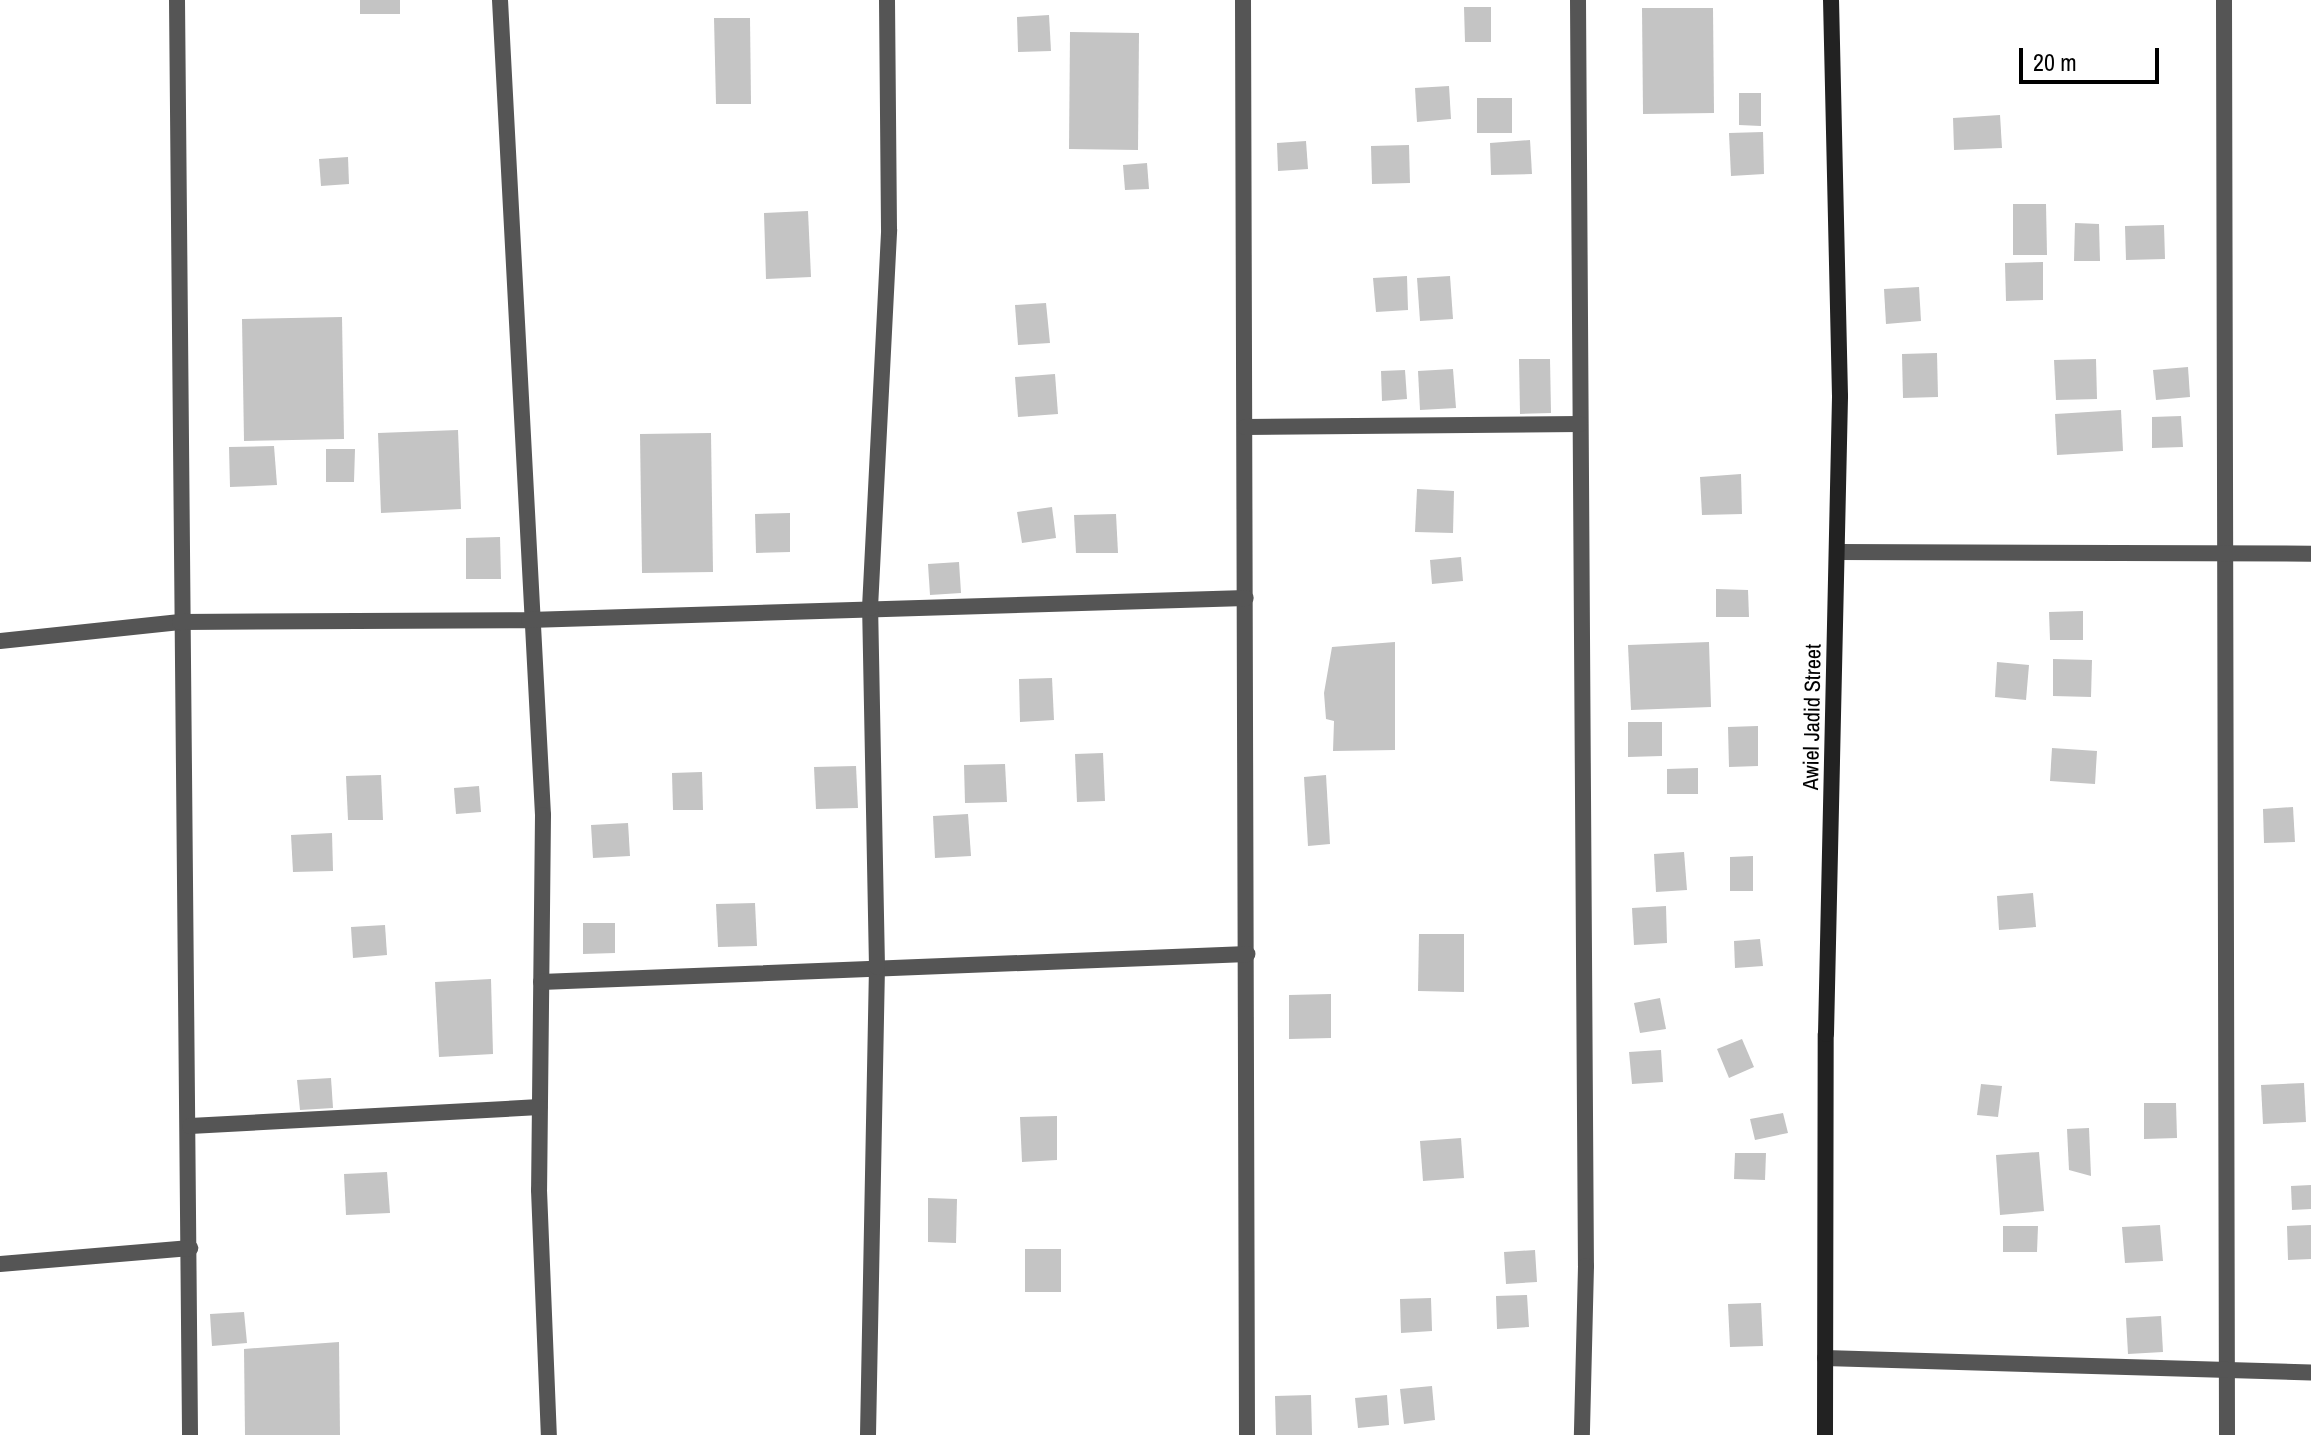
<!DOCTYPE html>
<style>
body{margin:0}
#map{position:relative;width:2311px;height:1435px;overflow:hidden;background:#fff;font-family:"Archivo Narrow",sans-serif}
div>[style]{position:absolute}
[style*='--x']{left:calc(var(--x)*1px);top:calc(var(--y)*1px);width:calc(var(--w)*1px);rotate:calc(var(--a)*1deg)}
.building>*{inset:0;background:#c4c4c4}
.street>*{height:16px;margin:-8px;padding:0 8px;transform-origin:8px;border-radius:8px;background:#555}
.secondary>*{height:16px;margin:-8px;padding:0 8px;transform-origin:8px;border-radius:8px;background:#222}
span{translate:-50% -50%;white-space:nowrap;text-align:center;line-height:1.15;-webkit-text-stroke:8px #fff;paint-order:stroke}
.street-label{font-size:22px;color:#000}
.scale{position:absolute;left:2019px;top:48px;width:140px;height:36px;box-sizing:border-box;border:4px solid #000;border-top:0;padding-left:10px;font-size:24px;line-height:28px;white-space:nowrap;color:#000;-webkit-text-stroke:6px #fff;paint-order:stroke}
</style>
<div id="map">
<div class="building">
<i style="clip-path:polygon(360px 0,400px 0,400px 14px,360px 14px)"></i>
<i style="clip-path:polygon(1464px 7px,1491px 7px,1491px 42px,1465px 42px)"></i>
<i style="clip-path:polygon(1642px 8px,1713px 8px,1714px 113px,1643px 114px)"></i>
<i style="clip-path:polygon(1049px 15px,1051px 51px,1018px 52px,1017px 17px)"></i>
<i style="clip-path:polygon(714px 18px,750px 18px,751px 104px,716px 104px)"></i>
<i style="clip-path:polygon(1070px 32px,1139px 33px,1138px 150px,1069px 149px)"></i>
<i style="clip-path:polygon(1449px 86px,1451px 119px,1417px 122px,1415px 88px)"></i>
<i style="clip-path:polygon(1739px 93px,1761px 93px,1761px 126px,1739px 125px)"></i>
<i style="clip-path:polygon(1477px 98px,1512px 98px,1512px 133px,1477px 133px)"></i>
<i style="clip-path:polygon(2000px 115px,2002px 148px,1954px 150px,1953px 118px)"></i>
<i style="clip-path:polygon(1763px 132px,1764px 174px,1731px 176px,1729px 133px)"></i>
<i style="clip-path:polygon(1530px 140px,1532px 174px,1491px 175px,1490px 143px)"></i>
<i style="clip-path:polygon(1306px 141px,1308px 169px,1278px 171px,1277px 143px)"></i>
<i style="clip-path:polygon(1409px 145px,1410px 183px,1372px 184px,1371px 146px)"></i>
<i style="clip-path:polygon(348px 157px,349px 184px,321px 186px,319px 159px)"></i>
<i style="clip-path:polygon(1147px 163px,1149px 189px,1125px 190px,1123px 165px)"></i>
<i style="clip-path:polygon(2013px 204px,2046px 204px,2047px 255px,2013px 255px)"></i>
<i style="clip-path:polygon(808px 211px,811px 277px,766px 279px,764px 213px)"></i>
<i style="clip-path:polygon(2075px 223px,2099px 224px,2100px 261px,2074px 261px)"></i>
<i style="clip-path:polygon(2164px 225px,2165px 259px,2126px 260px,2125px 226px)"></i>
<i style="clip-path:polygon(2043px 262px,2043px 300px,2006px 301px,2005px 263px)"></i>
<i style="clip-path:polygon(1407px 276px,1408px 310px,1376px 312px,1373px 278px)"></i>
<i style="clip-path:polygon(1450px 276px,1453px 319px,1420px 321px,1417px 278px)"></i>
<i style="clip-path:polygon(1919px 287px,1921px 321px,1886px 324px,1884px 289px)"></i>
<i style="clip-path:polygon(1046px 303px,1050px 343px,1018px 345px,1015px 305px)"></i>
<i style="clip-path:polygon(342px 317px,344px 439px,244px 441px,242px 319px)"></i>
<i style="clip-path:polygon(1937px 353px,1938px 397px,1903px 398px,1902px 354px)"></i>
<i style="clip-path:polygon(1519px 359px,1550px 359px,1551px 413px,1520px 414px)"></i>
<i style="clip-path:polygon(2096px 359px,2097px 399px,2056px 400px,2054px 360px)"></i>
<i style="clip-path:polygon(2188px 367px,2190px 397px,2156px 400px,2153px 370px)"></i>
<i style="clip-path:polygon(1453px 369px,1456px 408px,1420px 410px,1418px 371px)"></i>
<i style="clip-path:polygon(1405px 370px,1407px 399px,1382px 401px,1381px 371px)"></i>
<i style="clip-path:polygon(1055px 374px,1058px 414px,1018px 417px,1015px 377px)"></i>
<i style="clip-path:polygon(2121px 410px,2123px 451px,2057px 455px,2055px 414px)"></i>
<i style="clip-path:polygon(2181px 416px,2183px 447px,2152px 448px,2152px 417px)"></i>
<i style="clip-path:polygon(458px 430px,461px 509px,381px 513px,378px 433px)"></i>
<i style="clip-path:polygon(711px 433px,713px 572px,642px 573px,640px 434px)"></i>
<i style="clip-path:polygon(274px 446px,277px 485px,230px 487px,229px 447px)"></i>
<i style="clip-path:polygon(326px 449px,355px 449px,354px 482px,326px 482px)"></i>
<i style="clip-path:polygon(1741px 474px,1742px 514px,1702px 515px,1700px 477px)"></i>
<i style="clip-path:polygon(1417px 489px,1454px 491px,1453px 533px,1415px 532px)"></i>
<i style="clip-path:polygon(1052px 507px,1056px 538px,1022px 543px,1017px 512px)"></i>
<i style="clip-path:polygon(790px 513px,790px 552px,756px 553px,755px 514px)"></i>
<i style="clip-path:polygon(1116px 514px,1118px 553px,1076px 553px,1074px 515px)"></i>
<i style="clip-path:polygon(500px 537px,501px 579px,466px 579px,466px 538px)"></i>
<i style="clip-path:polygon(1461px 557px,1463px 581px,1432px 584px,1430px 560px)"></i>
<i style="clip-path:polygon(959px 562px,961px 593px,930px 595px,928px 564px)"></i>
<i style="clip-path:polygon(1716px 589px,1748px 590px,1749px 617px,1716px 617px)"></i>
<i style="clip-path:polygon(2083px 611px,2083px 640px,2050px 640px,2049px 612px)"></i>
<i style="clip-path:polygon(1395px 642px,1395px 750px,1333px 751px,1334px 721px,1326px 719px,1324px 693px,1332px 647px)"></i>
<i style="clip-path:polygon(1709px 642px,1711px 707px,1631px 710px,1628px 645px)"></i>
<i style="clip-path:polygon(2053px 659px,2092px 660px,2091px 697px,2053px 696px)"></i>
<i style="clip-path:polygon(1997px 662px,2029px 665px,2026px 700px,1995px 697px)"></i>
<i style="clip-path:polygon(1052px 678px,1054px 720px,1020px 722px,1019px 679px)"></i>
<i style="clip-path:polygon(1628px 722px,1662px 722px,1662px 756px,1628px 757px)"></i>
<i style="clip-path:polygon(1758px 726px,1758px 766px,1729px 767px,1728px 727px)"></i>
<i style="clip-path:polygon(2052px 748px,2097px 751px,2095px 784px,2050px 781px)"></i>
<i style="clip-path:polygon(1103px 753px,1105px 801px,1077px 802px,1075px 754px)"></i>
<i style="clip-path:polygon(1005px 764px,1007px 802px,965px 803px,964px 765px)"></i>
<i style="clip-path:polygon(856px 766px,858px 808px,816px 809px,814px 767px)"></i>
<i style="clip-path:polygon(1698px 768px,1698px 794px,1667px 794px,1667px 769px)"></i>
<i style="clip-path:polygon(702px 772px,703px 810px,673px 810px,672px 773px)"></i>
<i style="clip-path:polygon(381px 775px,383px 820px,348px 820px,346px 776px)"></i>
<i style="clip-path:polygon(1326px 775px,1330px 844px,1308px 846px,1304px 777px)"></i>
<i style="clip-path:polygon(479px 786px,481px 812px,456px 814px,454px 788px)"></i>
<i style="clip-path:polygon(2293px 807px,2295px 842px,2264px 843px,2263px 809px)"></i>
<i style="clip-path:polygon(968px 814px,971px 856px,935px 858px,933px 816px)"></i>
<i style="clip-path:polygon(628px 823px,630px 856px,593px 858px,591px 825px)"></i>
<i style="clip-path:polygon(332px 833px,333px 871px,293px 872px,291px 835px)"></i>
<i style="clip-path:polygon(1684px 852px,1687px 890px,1656px 892px,1654px 854px)"></i>
<i style="clip-path:polygon(1753px 856px,1753px 891px,1730px 891px,1730px 857px)"></i>
<i style="clip-path:polygon(2033px 893px,2036px 927px,1999px 930px,1997px 896px)"></i>
<i style="clip-path:polygon(755px 903px,757px 946px,718px 947px,716px 904px)"></i>
<i style="clip-path:polygon(1666px 906px,1667px 943px,1634px 945px,1632px 908px)"></i>
<i style="clip-path:polygon(583px 923px,615px 923px,615px 953px,583px 954px)"></i>
<i style="clip-path:polygon(385px 925px,387px 955px,353px 958px,351px 927px)"></i>
<i style="clip-path:polygon(1419px 934px,1464px 934px,1464px 992px,1418px 991px)"></i>
<i style="clip-path:polygon(1760px 939px,1763px 966px,1735px 968px,1734px 941px)"></i>
<i style="clip-path:polygon(491px 979px,493px 1054px,439px 1057px,435px 982px)"></i>
<i style="clip-path:polygon(1331px 994px,1331px 1038px,1289px 1039px,1289px 995px)"></i>
<i style="clip-path:polygon(1660px 998px,1666px 1029px,1640px 1033px,1634px 1003px)"></i>
<i style="clip-path:polygon(1742px 1039px,1754px 1067px,1729px 1078px,1717px 1049px)"></i>
<i style="clip-path:polygon(1661px 1050px,1663px 1082px,1632px 1084px,1629px 1052px)"></i>
<i style="clip-path:polygon(331px 1078px,333px 1108px,300px 1110px,297px 1080px)"></i>
<i style="clip-path:polygon(2304px 1083px,2306px 1122px,2263px 1124px,2261px 1085px)"></i>
<i style="clip-path:polygon(1981px 1084px,2002px 1086px,1998px 1117px,1977px 1115px)"></i>
<i style="clip-path:polygon(2144px 1103px,2176px 1103px,2177px 1138px,2144px 1139px)"></i>
<i style="clip-path:polygon(1783px 1113px,1788px 1133px,1755px 1140px,1750px 1119px)"></i>
<i style="clip-path:polygon(1057px 1116px,1057px 1160px,1022px 1162px,1020px 1117px)"></i>
<i style="clip-path:polygon(2089px 1128px,2091px 1176px,2069px 1170px,2067px 1129px)"></i>
<i style="clip-path:polygon(1461px 1138px,1464px 1178px,1423px 1181px,1420px 1141px)"></i>
<i style="clip-path:polygon(2039px 1152px,2044px 1211px,2000px 1215px,1996px 1155px)"></i>
<i style="clip-path:polygon(1735px 1153px,1766px 1153px,1765px 1180px,1734px 1179px)"></i>
<i style="clip-path:polygon(387px 1172px,390px 1213px,346px 1215px,344px 1174px)"></i>
<i style="clip-path:polygon(2311px 1185px,2311px 1209px,2292px 1210px,2291px 1186px)"></i>
<i style="clip-path:polygon(928px 1198px,957px 1199px,956px 1243px,928px 1242px)"></i>
<i style="clip-path:polygon(2160px 1225px,2163px 1261px,2125px 1263px,2122px 1227px)"></i>
<i style="clip-path:polygon(2311px 1225px,2311px 1259px,2288px 1260px,2287px 1226px)"></i>
<i style="clip-path:polygon(2003px 1226px,2038px 1226px,2037px 1252px,2003px 1252px)"></i>
<i style="clip-path:polygon(1025px 1249px,1061px 1249px,1061px 1292px,1025px 1292px)"></i>
<i style="clip-path:polygon(1535px 1250px,1537px 1282px,1506px 1284px,1504px 1252px)"></i>
<i style="clip-path:polygon(1527px 1295px,1529px 1327px,1497px 1329px,1496px 1296px)"></i>
<i style="clip-path:polygon(1431px 1298px,1432px 1331px,1401px 1333px,1400px 1299px)"></i>
<i style="clip-path:polygon(1761px 1303px,1763px 1346px,1730px 1347px,1728px 1304px)"></i>
<i style="clip-path:polygon(244px 1312px,247px 1343px,212px 1346px,210px 1314px)"></i>
<i style="clip-path:polygon(2161px 1316px,2163px 1352px,2128px 1354px,2126px 1318px)"></i>
<i style="clip-path:polygon(339px 1342px,340px 1435px,245px 1435px,244px 1349px)"></i>
<i style="clip-path:polygon(1432px 1386px,1435px 1420px,1404px 1424px,1400px 1389px)"></i>
<i style="clip-path:polygon(1311px 1395px,1312px 1435px,1276px 1435px,1275px 1396px)"></i>
<i style="clip-path:polygon(1387px 1395px,1389px 1425px,1358px 1428px,1355px 1398px)"></i>
</div>
<div class="street">
<i style="--x:177;--y:0;--w:1435;--a:89.48"></i>
<i style="--x:500;--y:0;--w:816;--a:86.98"></i>
<i style="--x:543;--y:815;--w:375;--a:90.6"></i>
<i style="--x:539;--y:1190;--w:245;--a:87.7"></i>
<i style="--x:1243;--y:0;--w:1435;--a:89.84"></i>
<i style="--x:1578;--y:0;--w:1266;--a:89.64"></i>
<i style="--x:1586;--y:1266;--w:169;--a:91.4"></i>
<i style="--x:2224;--y:0;--w:1435;--a:89.88"></i>
<i style="--x:1245;--y:427;--w:335;--a:-0.5"></i>
<i style="--x:1838;--y:552;--w:473;--a:0.2"></i>
<i style="--x:0;--y:641;--w:181;--a:-6"></i>
<i style="--x:180;--y:622;--w:349;--a:-0.3"></i>
<i style="--x:529;--y:620;--w:717;--a:-1.76"></i>
<i style="--x:541;--y:982;--w:707;--a:-2.27"></i>
<i style="--x:190;--y:1126;--w:350;--a:-3.1"></i>
<i style="--x:0;--y:1264;--w:191;--a:-4.8"></i>
<i style="--x:1825;--y:1358;--w:486;--a:1.7"></i>
<i style="--x:868;--y:1435;--w:468;--a:-88.9"></i>
<i style="--x:877;--y:967;--w:359;--a:-91.1"></i>
<i style="--x:870;--y:608;--w:379;--a:-87.1"></i>
<i style="--x:889;--y:229;--w:229;--a:-90.5"></i>
</div>
<div class="secondary">
<i style="--x:1825;--y:1435;--w:401;--a:-89.9"></i>
<i style="--x:1826;--y:1034;--w:638;--a:-88.74"></i>
<i style="--x:1840;--y:396;--w:396;--a:-91.3"></i>
</div>
<div class="street-label">
<span style="left:1812px;top:717px;rotate:-89deg">Awiel Jadid Street</span>
</div>
<div class="scale">20 m</div>
</div>
